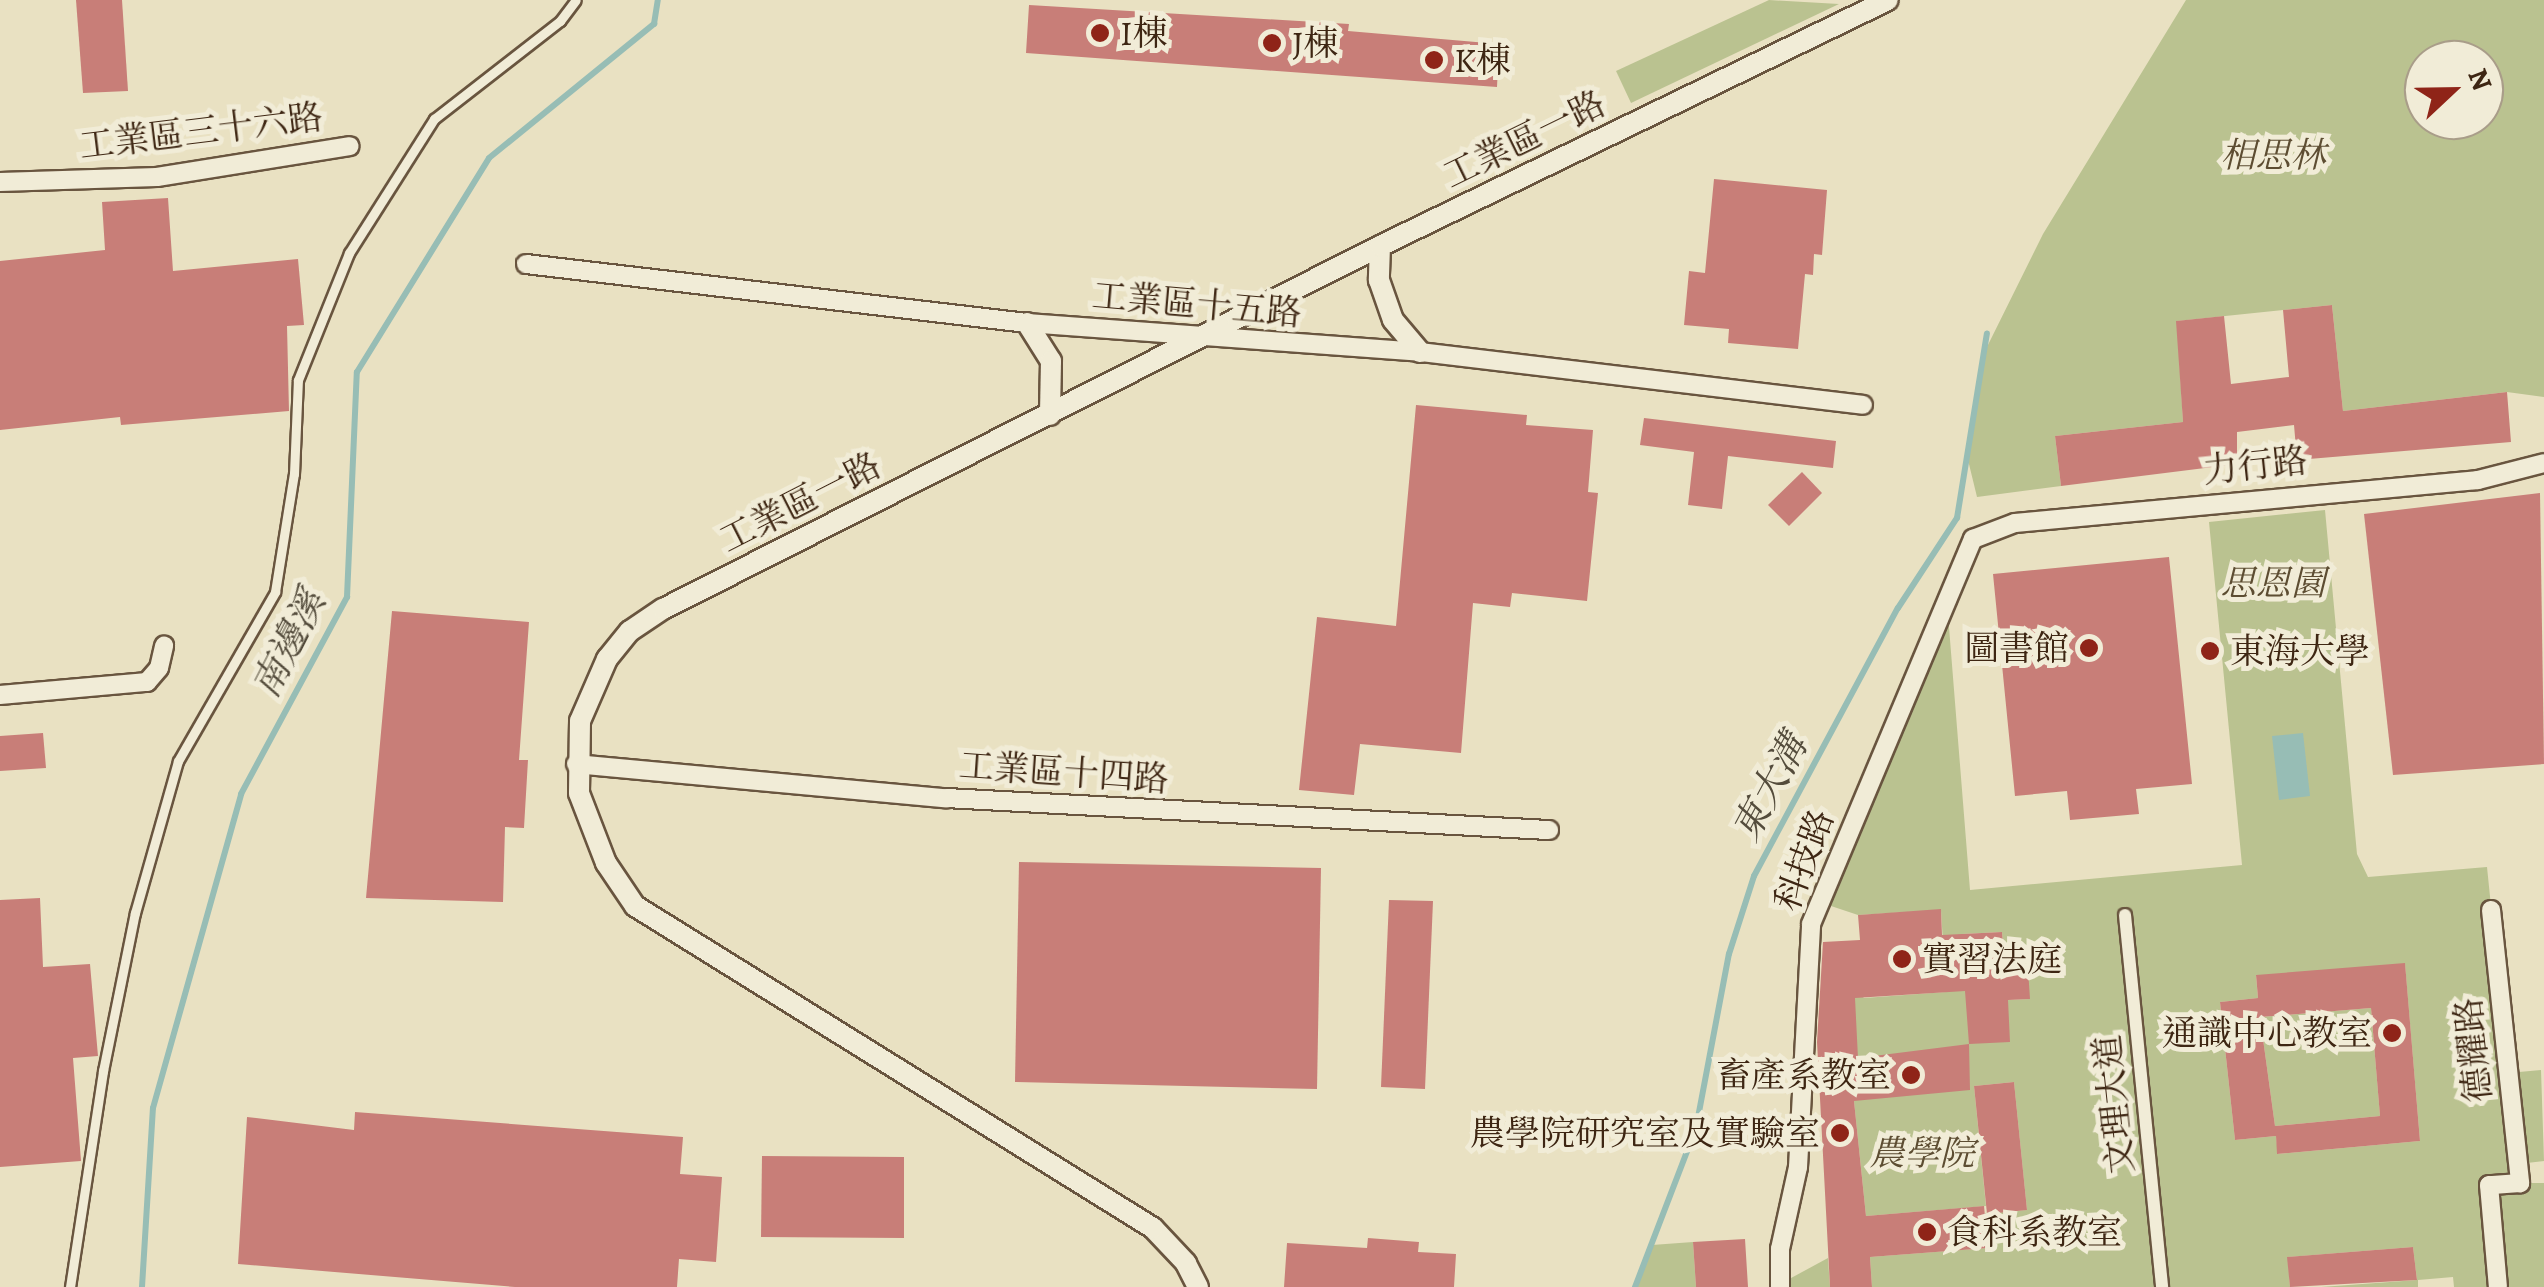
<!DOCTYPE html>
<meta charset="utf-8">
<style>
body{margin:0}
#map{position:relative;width:2544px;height:1287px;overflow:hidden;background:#e9e1c2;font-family:Alegreya,"Noto Serif TC",serif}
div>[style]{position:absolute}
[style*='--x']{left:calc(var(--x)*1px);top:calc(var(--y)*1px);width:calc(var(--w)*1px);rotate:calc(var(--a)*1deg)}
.green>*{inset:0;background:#bac290}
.water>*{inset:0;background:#97bdb5}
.stream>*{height:6px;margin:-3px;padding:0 3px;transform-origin:3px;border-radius:3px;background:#97bdb5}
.building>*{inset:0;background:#c87e78}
.roads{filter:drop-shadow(2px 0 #69553f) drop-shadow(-2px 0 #69553f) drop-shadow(0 2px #69553f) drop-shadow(0 -2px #69553f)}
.service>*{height:9px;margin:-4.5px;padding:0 4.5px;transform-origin:4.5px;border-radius:4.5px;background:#f1ecd7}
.pedestrian>*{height:12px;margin:-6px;padding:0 6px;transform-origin:6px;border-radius:6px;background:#f1ecd7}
.minor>*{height:18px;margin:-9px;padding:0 9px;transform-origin:9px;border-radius:9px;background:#f1ecd7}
.tertiary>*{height:20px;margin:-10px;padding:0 10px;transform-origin:10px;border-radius:10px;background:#f1ecd7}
.dots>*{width:28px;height:28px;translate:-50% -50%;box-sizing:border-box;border:5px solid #f1ecd7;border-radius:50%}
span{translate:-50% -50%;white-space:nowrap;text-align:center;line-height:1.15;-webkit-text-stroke:10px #f1ecd7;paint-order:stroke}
.poi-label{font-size:35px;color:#3e2613}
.left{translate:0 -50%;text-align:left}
.right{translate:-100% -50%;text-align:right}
.street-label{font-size:35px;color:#3e2613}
.park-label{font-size:35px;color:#5d4d32;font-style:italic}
.water-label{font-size:38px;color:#544c3c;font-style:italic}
.north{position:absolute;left:2404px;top:40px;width:100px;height:100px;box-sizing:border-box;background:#f1ecd7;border:2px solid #a99d89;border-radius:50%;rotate:68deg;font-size:28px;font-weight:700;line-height:40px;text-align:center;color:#3e2613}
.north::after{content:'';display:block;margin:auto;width:35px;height:45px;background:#8f2418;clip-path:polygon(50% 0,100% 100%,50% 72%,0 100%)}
</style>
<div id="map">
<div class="green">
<i style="clip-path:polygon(1769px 0,1839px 4px,1631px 103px,1616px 71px)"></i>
<i style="clip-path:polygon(evenodd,2186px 0,2544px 0,2544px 397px,2507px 392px,2343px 411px,2332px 305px,2177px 321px,2183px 422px,2055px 436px,2061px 486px,1977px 497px,1968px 460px,1981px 359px,2043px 234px,2186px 0,2424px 60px,2484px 60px,2484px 120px,2424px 120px,2424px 60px)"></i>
<i style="clip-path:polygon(evenodd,2325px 510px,2357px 854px,2368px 877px,2487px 867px,2508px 1073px,2541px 1070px,2544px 1161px,2518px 1164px,2520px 1183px,2544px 1183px,2544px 1287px,2454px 1287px,2453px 1277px,2418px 1280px,2418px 1287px,2321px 1287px,2417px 1280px,2413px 1247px,2288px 1257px,2290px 1287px,1872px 1287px,1870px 1257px,1987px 1248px,1985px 1213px,2027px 1210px,2014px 1082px,1974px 1086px,1986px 1206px,1866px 1216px,1854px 1101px,1855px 990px,1864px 998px,1946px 992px,1941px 910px,1858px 915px,1813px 900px,1945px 577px,1970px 890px,2242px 865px,2209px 522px,2325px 510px,2002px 932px,2005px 970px,2030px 999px,2008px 1000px,1962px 934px,2002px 932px,2325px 510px,2405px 964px,2420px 1141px,2278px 1154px,2276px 1136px,2235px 1140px,2220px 1002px,2258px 998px,2256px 976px,2405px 964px)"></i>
<i style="clip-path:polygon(2371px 1008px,2380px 1116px,2275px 1126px,2260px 1017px)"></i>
<i style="clip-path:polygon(1693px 1242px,1696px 1287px,1635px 1287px,1652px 1245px)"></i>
<i style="clip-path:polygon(1828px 1258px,1830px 1287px,1780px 1287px,1780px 1284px)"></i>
</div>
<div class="water">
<i style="clip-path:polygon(2303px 733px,2310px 796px,2279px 800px,2272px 736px)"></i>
</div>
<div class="stream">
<i style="--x:142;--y:1287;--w:179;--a:-86.5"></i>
<i style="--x:153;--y:1108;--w:326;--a:-74.3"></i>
<i style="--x:241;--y:794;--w:224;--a:-61.7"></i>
<i style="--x:347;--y:597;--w:225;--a:-87.5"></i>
<i style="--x:357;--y:372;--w:251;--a:-58.3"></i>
<i style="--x:489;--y:158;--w:213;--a:-39.1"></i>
<i style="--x:654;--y:24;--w:24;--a:-81"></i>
<i style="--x:1635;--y:1287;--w:170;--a:-69"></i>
<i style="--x:1696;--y:1128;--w:177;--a:-79.3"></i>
<i style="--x:1729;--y:954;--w:82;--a:-72.2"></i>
<i style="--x:1754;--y:876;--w:304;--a:-61.8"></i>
<i style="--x:1898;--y:608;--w:108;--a:-56.8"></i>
<i style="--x:1957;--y:518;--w:187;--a:-80.8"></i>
</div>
<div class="building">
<i style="clip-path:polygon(76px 0,122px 0,128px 91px,83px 93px)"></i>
<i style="clip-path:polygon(1029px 5px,1349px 24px,1348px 31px,1499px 44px,1497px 87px,1026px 53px)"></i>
<i style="clip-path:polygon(1714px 179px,1827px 190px,1822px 255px,1814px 254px,1813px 275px,1805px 274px,1798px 349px,1728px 343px,1729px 329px,1684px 325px,1689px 271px,1705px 273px)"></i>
<i style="clip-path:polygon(168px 198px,173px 271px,298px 259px,304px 325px,287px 326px,289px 411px,121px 425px,120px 417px,0 430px,0 261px,105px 250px,102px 202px)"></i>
<i style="clip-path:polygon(2332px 305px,2343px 411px,2507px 392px,2511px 442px,2297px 460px,2294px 425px,2237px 432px,2237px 464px,2061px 486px,2055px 436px,2183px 422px,2176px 321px,2224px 316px,2231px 384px,2289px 377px,2283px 310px)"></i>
<i style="clip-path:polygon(1416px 405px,1527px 415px,1526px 425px,1593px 430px,1588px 492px,1598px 493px,1587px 601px,1512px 593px,1510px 607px,1473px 603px,1461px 753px,1360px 744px,1354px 795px,1299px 790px,1317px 617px,1396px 626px)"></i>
<i style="clip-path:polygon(1644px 418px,1836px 441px,1833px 468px,1728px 456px,1722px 509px,1688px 505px,1694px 452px,1640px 445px)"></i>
<i style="clip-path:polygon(1802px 472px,1822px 493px,1789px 526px,1768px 505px)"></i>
<i style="clip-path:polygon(2540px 493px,2544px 764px,2393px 775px,2364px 514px)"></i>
<i style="clip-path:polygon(2169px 557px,2192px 784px,2136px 789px,2139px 814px,2070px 820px,2067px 791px,2015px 796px,1993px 574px)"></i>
<i style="clip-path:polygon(392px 611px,529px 622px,519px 760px,528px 760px,524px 828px,505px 827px,503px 902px,366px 898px)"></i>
<i style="clip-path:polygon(43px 733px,46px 768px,0 771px,0 736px)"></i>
<i style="clip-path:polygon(1019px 862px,1321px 868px,1317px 1089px,1015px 1082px)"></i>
<i style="clip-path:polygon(40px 898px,43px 967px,90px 964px,98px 1056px,73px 1058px,81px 1161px,0 1167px,0 900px)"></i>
<i style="clip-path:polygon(1389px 900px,1433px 901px,1425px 1089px,1381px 1087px)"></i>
<i style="clip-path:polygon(evenodd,1941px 909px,1942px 935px,2002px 932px,2005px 970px,2028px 969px,2030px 999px,2008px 1000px,2010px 1042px,1969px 1044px,1970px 1090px,1854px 1101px,1866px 1216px,1984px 1206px,1988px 1248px,1870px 1257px,1872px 1287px,1830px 1287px,1817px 1042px,1823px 942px,1860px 940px,1858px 915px,1941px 909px,1965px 991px,1969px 1044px,1858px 1058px,1855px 998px,1965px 991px)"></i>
<i style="clip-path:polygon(evenodd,2405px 963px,2420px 1141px,2277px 1154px,2276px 1136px,2235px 1140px,2220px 1002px,2258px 998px,2256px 975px,2405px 963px,2371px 1008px,2380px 1116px,2275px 1126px,2260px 1017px,2371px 1008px)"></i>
<i style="clip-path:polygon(2014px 1082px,2027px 1210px,1987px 1214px,1974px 1086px)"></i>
<i style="clip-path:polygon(355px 1112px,683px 1137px,680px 1174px,722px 1177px,716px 1262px,679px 1259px,677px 1287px,515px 1287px,238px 1264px,247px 1117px,354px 1130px)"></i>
<i style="clip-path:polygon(762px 1156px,904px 1157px,904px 1238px,761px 1237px)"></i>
<i style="clip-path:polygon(1368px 1238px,1419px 1242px,1418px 1252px,1456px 1254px,1454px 1287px,1284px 1287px,1287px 1243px,1367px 1248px)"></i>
<i style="clip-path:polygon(1745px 1239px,1748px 1287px,1696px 1287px,1693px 1242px)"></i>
<i style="clip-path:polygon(2413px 1247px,2417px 1280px,2290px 1287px,2287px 1257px)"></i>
</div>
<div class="roads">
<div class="service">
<i style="--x:70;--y:1287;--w:219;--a:-81.3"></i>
<i style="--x:103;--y:1071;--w:161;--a:-78.6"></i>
<i style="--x:135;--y:913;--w:158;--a:-74.2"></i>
<i style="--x:178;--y:761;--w:195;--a:-60.1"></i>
<i style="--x:275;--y:592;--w:120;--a:-80.9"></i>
<i style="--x:294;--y:474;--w:94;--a:-87.6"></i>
<i style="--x:298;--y:380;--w:137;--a:-68.1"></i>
<i style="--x:349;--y:253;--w:159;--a:-57.6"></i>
<i style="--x:434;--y:119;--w:160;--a:-37.9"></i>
<i style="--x:560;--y:21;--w:26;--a:-53"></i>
</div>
<div class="pedestrian">
<i style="--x:2125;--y:915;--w:374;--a:84.3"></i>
</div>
<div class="minor">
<i style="--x:0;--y:182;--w:157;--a:-1.8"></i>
<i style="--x:157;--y:177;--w:195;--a:-9.1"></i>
<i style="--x:526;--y:264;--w:504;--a:6.72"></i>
<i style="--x:1027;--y:323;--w:394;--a:4.2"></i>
<i style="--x:1420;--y:352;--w:446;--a:6.8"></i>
<i style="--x:0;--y:695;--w:148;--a:-5.1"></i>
<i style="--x:147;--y:682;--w:18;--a:-49"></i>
<i style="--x:159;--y:668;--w:23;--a:-77"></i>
<i style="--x:576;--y:764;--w:372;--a:5.3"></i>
<i style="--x:946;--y:798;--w:604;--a:3.04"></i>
<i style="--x:2491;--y:910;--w:275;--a:83.9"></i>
<i style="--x:2520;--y:1183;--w:31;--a:176"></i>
<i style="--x:2489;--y:1185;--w:102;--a:85"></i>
<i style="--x:1780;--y:1287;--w:38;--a:-90"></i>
<i style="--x:1780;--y:1249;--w:84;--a:-77.6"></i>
<i style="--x:1798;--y:1167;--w:243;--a:-86.9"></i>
<i style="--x:1811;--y:924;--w:418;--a:-67.2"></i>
<i style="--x:1973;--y:539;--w:45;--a:-20.9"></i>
<i style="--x:2015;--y:523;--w:465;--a:-5.3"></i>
<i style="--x:2478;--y:480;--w:68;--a:-14.4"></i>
</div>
<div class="tertiary">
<i style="--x:1380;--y:246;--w:34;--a:92"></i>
<i style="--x:1379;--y:280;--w:42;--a:70.7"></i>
<i style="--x:1393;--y:320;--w:42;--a:49.8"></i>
<i style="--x:1027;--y:323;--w:45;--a:57.7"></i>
<i style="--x:1051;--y:361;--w:54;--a:91.1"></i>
<i style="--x:1198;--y:1287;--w:27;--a:-117"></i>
<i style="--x:1186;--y:1263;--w:48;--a:-133.3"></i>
<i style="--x:1153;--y:1228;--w:610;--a:-148.13"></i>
<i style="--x:635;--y:906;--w:52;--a:-124"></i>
<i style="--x:606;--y:863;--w:75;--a:-111.1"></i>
<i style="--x:579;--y:793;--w:72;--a:-89.2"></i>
<i style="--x:580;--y:721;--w:68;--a:-66.5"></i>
<i style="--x:607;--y:659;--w:36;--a:-51"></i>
<i style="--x:630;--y:631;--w:40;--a:-34"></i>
<i style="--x:663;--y:609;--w:804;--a:-26.85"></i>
<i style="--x:1380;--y:246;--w:564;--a:-25.84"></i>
</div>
</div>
<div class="dots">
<i style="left:1100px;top:33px;background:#8f2418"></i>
<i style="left:1272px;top:43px;background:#8f2418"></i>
<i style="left:1434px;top:60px;background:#8f2418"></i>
<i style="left:2089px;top:648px;background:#8f2418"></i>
<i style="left:2210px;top:651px;background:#8f2418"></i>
<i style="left:1902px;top:959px;background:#8f2418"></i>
<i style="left:2392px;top:1033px;background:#8f2418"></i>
<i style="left:1911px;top:1075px;background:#8f2418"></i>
<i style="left:1840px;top:1133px;background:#8f2418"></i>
<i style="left:1927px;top:1232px;background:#8f2418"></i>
</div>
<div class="poi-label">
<span class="left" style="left:1120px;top:33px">I棟</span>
<span class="left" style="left:1292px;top:43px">J棟</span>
<span class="left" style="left:1454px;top:60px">K棟</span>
<span class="right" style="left:2069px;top:648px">圖書館</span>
<span class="left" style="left:2230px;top:651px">東海大學</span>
<span class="left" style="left:1922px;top:959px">實習法庭</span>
<span class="right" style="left:2372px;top:1033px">通識中心教室</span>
<span class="right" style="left:1891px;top:1075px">畜產系教室</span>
<span class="right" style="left:1820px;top:1133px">農學院研究室及實驗室</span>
<span class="left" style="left:1947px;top:1232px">食科系教室</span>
</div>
<div class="street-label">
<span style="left:201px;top:131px;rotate:-7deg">工業區三十六路</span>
<span style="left:1524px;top:139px;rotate:-26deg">工業區一路</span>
<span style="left:1197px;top:304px;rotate:5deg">工業區十五路</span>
<span style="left:2255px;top:465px;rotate:-6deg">力行路</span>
<span style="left:800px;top:502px;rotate:-27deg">工業區一路</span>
<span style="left:1064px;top:772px;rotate:4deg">工業區十四路</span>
<span style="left:1804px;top:860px;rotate:-69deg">科技路</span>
<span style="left:2473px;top:1050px;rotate:-96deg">德耀路</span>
<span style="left:2114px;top:1104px;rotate:-96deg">文理大道</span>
</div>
<div class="park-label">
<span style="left:2273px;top:155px">相思林</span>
<span style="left:2273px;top:583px">思恩園</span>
<span style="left:1922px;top:1153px">農學院</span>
</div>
<div class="water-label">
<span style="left:289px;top:644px;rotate:-63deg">南邊溪</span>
<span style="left:1770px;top:788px;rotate:-62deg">東大溝</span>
</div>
<div class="north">N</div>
</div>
